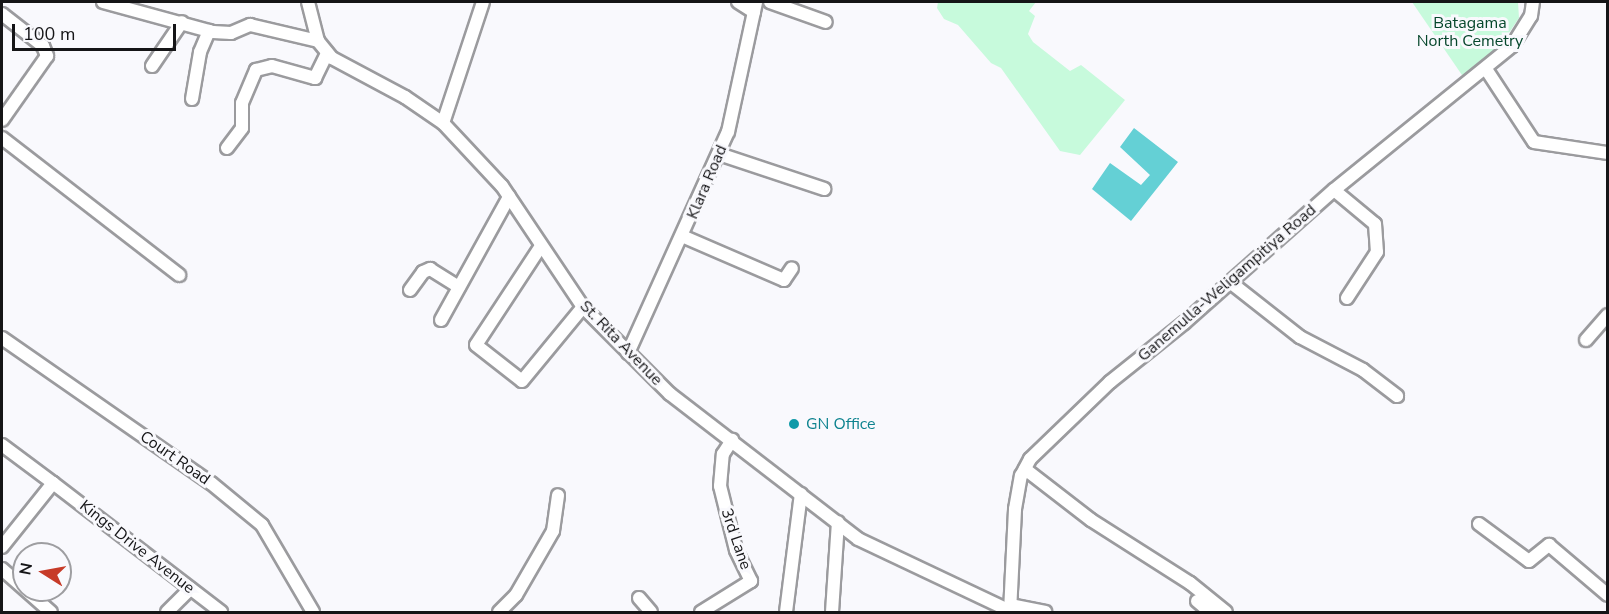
<!DOCTYPE html>
<style>
body{margin:0}
#map{position:relative;width:1609px;height:614px;overflow:hidden;background:#f9f9fd;font-family:"Nunito Sans",sans-serif}
div>[style]{position:absolute}
[style*='--x']{left:calc(var(--x)*1px);top:calc(var(--y)*1px);width:calc(var(--w)*1px);rotate:calc(var(--a)*1deg)}
.green>*{inset:0;background:#c7fadc}
.water>*{inset:0;background:#64d0d5}
.roads{filter:drop-shadow(2px 0 #9b9b9e) drop-shadow(-2px 0 #9b9b9e) drop-shadow(0 2px #9b9b9e) drop-shadow(0 -2px #9b9b9e)}
.minor>*{height:12px;margin:-6px;padding:0 6px;transform-origin:6px;border-radius:6px;background:#fff}
.dots>*{width:16px;height:16px;translate:-50% -50%;box-sizing:border-box;border:3px solid #f9f9fd;border-radius:50%}
span{translate:-50% -50%;white-space:nowrap;text-align:center;line-height:1.15;-webkit-text-stroke:6px #f9f9fd;paint-order:stroke}
.park-label{font-size:16px;color:#06472c}
.street-label{font-size:16px;color:#151517}
.culture-label{font-size:16px;color:#0d838f}
.left{translate:0 -50%;text-align:left}
.frame{position:absolute;inset:0;border:3px solid #151517;pointer-events:none}
.north{position:absolute;left:12px;top:542px;width:60px;height:60px;box-sizing:border-box;background:#f9f9fd;border:2px solid #9e9ea1;border-radius:50%;rotate:281deg;font-size:16px;font-weight:700;line-height:24px;text-align:center;color:#151517}
.north::after{content:'';display:block;margin:auto;width:21px;height:27px;background:#c73b28;clip-path:polygon(50% 0,100% 100%,50% 72%,0 100%)}
.scale{position:absolute;left:12px;top:24px;width:164px;height:27px;box-sizing:border-box;border:3px solid #151517;border-top:0;padding-left:8px;font-size:18px;line-height:21px;white-space:nowrap;color:#151517;-webkit-text-stroke:4px #f9f9fd;paint-order:stroke}
</style>
<div id="map">
<div class="green">
<i style="clip-path:polygon(938px 2px,1036px 2px,1029px 11px,1035px 16px,1028px 34px,1033px 42px,1070px 71px,1081px 65px,1125px 100px,1080px 155px,1060px 151px,1001px 68px,991px 63px,958px 25px,944px 19px,937px 8px)"></i>
<i style="clip-path:polygon(1412px 2px,1518px 2px,1519px 18px,1500px 46px,1464px 78px)"></i>
</div>
<div class="water">
<i style="clip-path:polygon(1134px 128px,1178px 162px,1131px 221px,1092px 189px,1110px 163px,1141px 185px,1150px 175px,1120px 147px)"></i>
</div>
<div class="roads">
<div class="minor">
<i style="--x:103;--y:2;--w:114;--a:15.3"></i>
<i style="--x:213;--y:32;--w:18;--a:3"></i>
<i style="--x:231;--y:33;--w:21;--a:-23"></i>
<i style="--x:250;--y:25;--w:70;--a:13.2"></i>
<i style="--x:308;--y:2;--w:40;--a:75.6"></i>
<i style="--x:318;--y:41;--w:22;--a:51"></i>
<i style="--x:332;--y:58;--w:83;--a:28.1"></i>
<i style="--x:405;--y:97;--w:46;--a:34.4"></i>
<i style="--x:443;--y:123;--w:86;--a:46.9"></i>
<i style="--x:502;--y:186;--w:146;--a:56.2"></i>
<i style="--x:583;--y:307;--w:123;--a:45"></i>
<i style="--x:670;--y:394;--w:237;--a:37.6"></i>
<i style="--x:858;--y:539;--w:168;--a:25.3"></i>
<i style="--x:738;--y:2;--w:19;--a:32"></i>
<i style="--x:770;--y:2;--w:59;--a:19.7"></i>
<i style="--x:2;--y:14;--w:52;--a:38"></i>
<i style="--x:43;--y:46;--w:11;--a:68"></i>
<i style="--x:47;--y:56;--w:78;--a:125.1"></i>
<i style="--x:152;--y:66;--w:53;--a:-55.7"></i>
<i style="--x:1486;--y:69;--w:87;--a:56.7"></i>
<i style="--x:1534;--y:142;--w:75;--a:8.5"></i>
<i style="--x:192;--y:99;--w:48;--a:-80.3"></i>
<i style="--x:200;--y:52;--w:23;--a:-67"></i>
<i style="--x:443;--y:123;--w:127;--a:-71.7"></i>
<i style="--x:2;--y:138;--w:224;--a:37.7"></i>
<i style="--x:227;--y:148;--w:25;--a:-53"></i>
<i style="--x:242;--y:128;--w:25;--a:-90"></i>
<i style="--x:242;--y:103;--w:36;--a:-67"></i>
<i style="--x:256;--y:70;--w:16;--a:-14"></i>
<i style="--x:272;--y:66;--w:45;--a:15.6"></i>
<i style="--x:315;--y:78;--w:28;--a:-64"></i>
<i style="--x:719;--y:154;--w:111;--a:18.4"></i>
<i style="--x:1334;--y:190;--w:53;--a:39.7"></i>
<i style="--x:1375;--y:224;--w:28;--a:86"></i>
<i style="--x:1377;--y:252;--w:55;--a:123.1"></i>
<i style="--x:682;--y:236;--w:111;--a:23.3"></i>
<i style="--x:784;--y:280;--w:14;--a:-56"></i>
<i style="--x:541;--y:246;--w:118;--a:123.3"></i>
<i style="--x:476;--y:345;--w:58;--a:38"></i>
<i style="--x:522;--y:381;--w:96;--a:-50.5"></i>
<i style="--x:1230;--y:282;--w:89;--a:38.2"></i>
<i style="--x:1300;--y:337;--w:71;--a:27.6"></i>
<i style="--x:1363;--y:370;--w:43;--a:37.4"></i>
<i style="--x:410;--y:290;--w:22;--a:-54"></i>
<i style="--x:423;--y:272;--w:8;--a:-23"></i>
<i style="--x:430;--y:269;--w:34;--a:32"></i>
<i style="--x:441;--y:320;--w:141;--a:-61.1"></i>
<i style="--x:2;--y:338;--w:254;--a:34.8"></i>
<i style="--x:211;--y:483;--w:66;--a:39.5"></i>
<i style="--x:262;--y:525;--w:101;--a:59.6"></i>
<i style="--x:1586;--y:340;--w:33;--a:-49"></i>
<i style="--x:628;--y:353;--w:243;--a:-65.7"></i>
<i style="--x:728;--y:132;--w:133;--a:-77.8"></i>
<i style="--x:2;--y:445;--w:64;--a:36.7"></i>
<i style="--x:53;--y:483;--w:82;--a:128.6"></i>
<i style="--x:1025;--y:469;--w:83;--a:37.7"></i>
<i style="--x:1091;--y:520;--w:117;--a:32.5"></i>
<i style="--x:1190;--y:583;--w:46;--a:38.9"></i>
<i style="--x:53;--y:483;--w:212;--a:37.5"></i>
<i style="--x:1479;--y:524;--w:62;--a:36.5"></i>
<i style="--x:1529;--y:561;--w:26;--a:-39"></i>
<i style="--x:1549;--y:545;--w:77;--a:40.3"></i>
<i style="--x:2;--y:569;--w:65;--a:41.3"></i>
<i style="--x:639;--y:598;--w:18;--a:49"></i>
<i style="--x:1197;--y:601;--w:17;--a:40"></i>
<i style="--x:1010;--y:605;--w:36;--a:11"></i>
<i style="--x:167;--y:612;--w:33;--a:-45"></i>
<i style="--x:499;--y:612;--w:24;--a:-45"></i>
<i style="--x:516;--y:595;--w:74;--a:-60"></i>
<i style="--x:553;--y:531;--w:36;--a:-82"></i>
<i style="--x:701;--y:612;--w:59;--a:-31.8"></i>
<i style="--x:751;--y:581;--w:34;--a:-116"></i>
<i style="--x:736;--y:550;--w:66;--a:-104"></i>
<i style="--x:720;--y:486;--w:32;--a:-85"></i>
<i style="--x:723;--y:454;--w:17;--a:-57"></i>
<i style="--x:786;--y:612;--w:119;--a:-82.8"></i>
<i style="--x:832;--y:612;--w:90;--a:-86.2"></i>
<i style="--x:1010;--y:612;--w:103;--a:-87.2"></i>
<i style="--x:1015;--y:509;--w:34;--a:-80"></i>
<i style="--x:1021;--y:476;--w:19;--a:-62"></i>
<i style="--x:1030;--y:459;--w:111;--a:-43.9"></i>
<i style="--x:1110;--y:382;--w:95;--a:-38.6"></i>
<i style="--x:1184;--y:323;--w:200;--a:-41.6"></i>
<i style="--x:1334;--y:190;--w:229;--a:-39"></i>
<i style="--x:1512;--y:46;--w:36;--a:-58"></i>
<i style="--x:1531;--y:16;--w:14;--a:-82"></i>
</div>
</div>
<div class="dots">
<i style="left:794px;top:424px;background:#0f9aa8"></i>
</div>
<div class="park-label">
<span style="left:1470px;top:32px">Batagama<br>North Cemetry</span>
</div>
<div class="street-label">
<span style="left:707px;top:182px;rotate:-67deg">Klara Road</span>
<span style="left:1227px;top:283px;rotate:-41deg">Ganemulla-Weligampitiya Road</span>
<span style="left:621px;top:343px;rotate:46deg">St. Rita Avenue</span>
<span style="left:175px;top:458px;rotate:35deg">Court Road</span>
<span style="left:736px;top:539px;rotate:71deg">3rd Lane</span>
<span style="left:137px;top:547px;rotate:38deg">Kings Drive Avenue</span>
</div>
<div class="culture-label">
<span class="left" style="left:806px;top:424px">GN Office</span>
</div>
<div class="frame"></div>
<div class="north">N</div>
<div class="scale">100 m</div>
</div>
